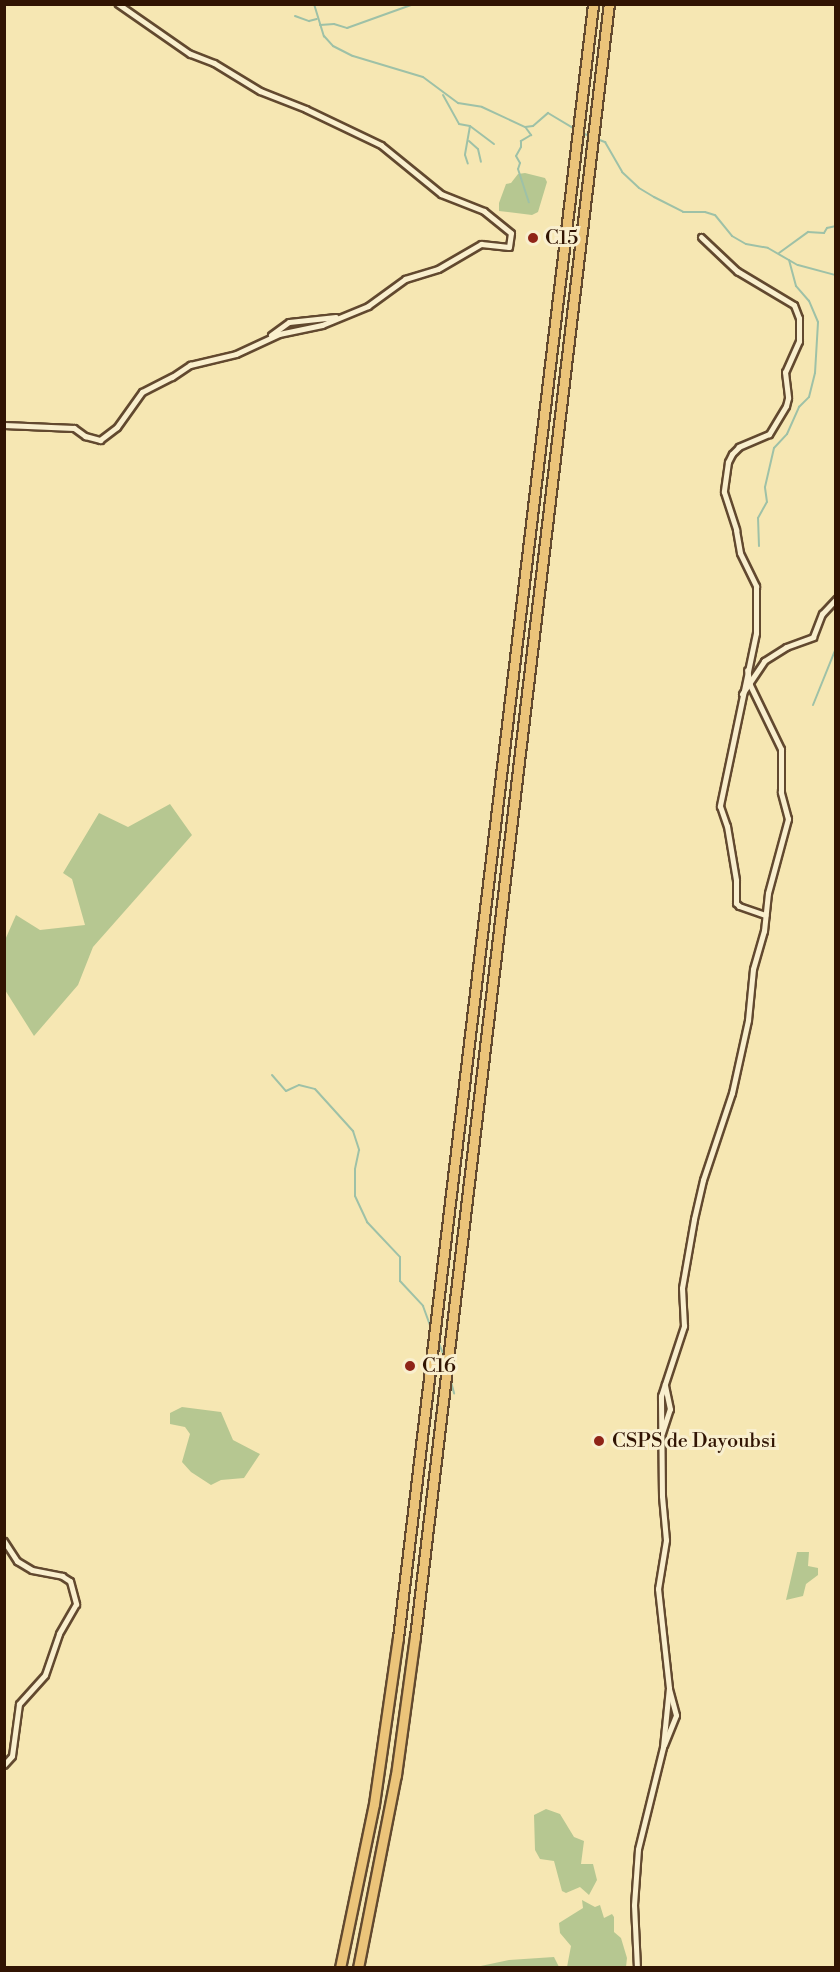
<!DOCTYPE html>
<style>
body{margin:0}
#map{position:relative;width:840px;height:1972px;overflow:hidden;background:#f6e7b3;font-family:"Libre Bodoni",serif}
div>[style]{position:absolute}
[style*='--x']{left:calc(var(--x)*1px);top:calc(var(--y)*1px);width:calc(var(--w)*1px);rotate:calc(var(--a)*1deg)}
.green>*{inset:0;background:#b6c791}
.stream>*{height:2px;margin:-1px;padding:0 1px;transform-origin:1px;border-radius:1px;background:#9ec1a7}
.roads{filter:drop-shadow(2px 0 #62492f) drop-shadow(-2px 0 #62492f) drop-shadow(0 2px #62492f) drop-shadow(0 -2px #62492f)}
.minor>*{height:5px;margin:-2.5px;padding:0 2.5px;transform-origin:2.5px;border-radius:2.5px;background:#f9efce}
.trunk>*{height:9px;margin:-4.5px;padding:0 4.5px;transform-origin:4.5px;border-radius:4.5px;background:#ebc47a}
.dots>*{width:16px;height:16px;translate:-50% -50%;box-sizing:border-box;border:3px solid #f9efce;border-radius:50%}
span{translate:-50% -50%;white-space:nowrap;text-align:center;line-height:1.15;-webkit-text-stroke:6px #f9efce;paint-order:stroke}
.poi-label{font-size:20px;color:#311403}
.left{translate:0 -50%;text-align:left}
.frame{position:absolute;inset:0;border:6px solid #311403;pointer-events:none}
</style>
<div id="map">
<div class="green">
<i style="clip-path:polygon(525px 173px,545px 178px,547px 182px,538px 212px,532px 215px,499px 211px,499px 203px,506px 184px,511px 183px,518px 174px)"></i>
<i style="clip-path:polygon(170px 804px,192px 835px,93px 947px,78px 985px,34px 1036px,5px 990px,5px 940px,16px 915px,40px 930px,85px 925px,72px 879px,63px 873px,99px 813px,128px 827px)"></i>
<i style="clip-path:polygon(182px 1407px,221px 1412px,233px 1440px,260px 1454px,244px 1478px,221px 1480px,211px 1485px,191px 1472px,182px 1462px,190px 1434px,185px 1427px,170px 1424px,170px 1413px)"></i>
<i style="clip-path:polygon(797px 1552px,809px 1552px,808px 1566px,818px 1568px,818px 1575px,806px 1584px,803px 1596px,786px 1600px)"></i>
<i style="clip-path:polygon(546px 1809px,560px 1814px,574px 1837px,584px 1841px,581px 1864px,593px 1864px,597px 1880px,589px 1895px,580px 1887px,566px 1893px,562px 1891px,554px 1861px,540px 1859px,535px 1850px,534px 1815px)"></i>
<i style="clip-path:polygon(582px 1900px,595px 1907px,600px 1905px,604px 1918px,612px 1914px,614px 1917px,614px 1932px,621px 1938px,627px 1958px,626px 1967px,567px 1967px,571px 1946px,560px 1933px,559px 1923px,583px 1908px)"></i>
<i style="clip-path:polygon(554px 1957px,559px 1967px,476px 1967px,509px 1960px)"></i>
</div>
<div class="stream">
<i style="--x:314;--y:4;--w:34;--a:73"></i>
<i style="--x:324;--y:36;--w:13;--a:48"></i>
<i style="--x:333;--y:46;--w:22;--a:27"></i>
<i style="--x:353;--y:56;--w:73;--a:16.7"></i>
<i style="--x:423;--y:77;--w:44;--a:36.6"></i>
<i style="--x:458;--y:103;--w:24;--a:9"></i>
<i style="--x:482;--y:107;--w:47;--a:24.9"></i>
<i style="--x:525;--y:127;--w:8;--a:-7"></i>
<i style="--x:533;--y:126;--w:20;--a:-41"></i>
<i style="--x:548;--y:113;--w:31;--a:31"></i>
<i style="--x:295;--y:16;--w:15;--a:20"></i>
<i style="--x:309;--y:21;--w:8;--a:-14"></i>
<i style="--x:320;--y:25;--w:14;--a:-4"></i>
<i style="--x:334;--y:24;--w:14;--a:17"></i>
<i style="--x:347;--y:28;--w:71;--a:-19.7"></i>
<i style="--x:443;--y:95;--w:33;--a:61"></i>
<i style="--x:459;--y:124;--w:11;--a:10"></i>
<i style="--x:470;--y:126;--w:29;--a:100"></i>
<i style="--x:465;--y:155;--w:9;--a:72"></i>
<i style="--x:470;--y:126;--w:30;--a:37"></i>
<i style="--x:526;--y:128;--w:9;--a:54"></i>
<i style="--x:531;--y:135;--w:12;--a:149"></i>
<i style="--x:521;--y:141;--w:6;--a:90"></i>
<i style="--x:521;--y:147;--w:10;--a:119"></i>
<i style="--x:516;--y:156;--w:8;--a:60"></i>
<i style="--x:520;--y:163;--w:6;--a:108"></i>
<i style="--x:518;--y:169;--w:35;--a:72"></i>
<i style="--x:580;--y:132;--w:13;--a:23"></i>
<i style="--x:597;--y:139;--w:9;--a:21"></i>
<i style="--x:605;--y:142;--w:34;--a:60"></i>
<i style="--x:622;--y:172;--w:23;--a:43"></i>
<i style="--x:639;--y:188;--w:17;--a:31"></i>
<i style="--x:654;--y:197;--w:33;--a:27"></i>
<i style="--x:683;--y:212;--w:22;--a:0"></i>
<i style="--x:705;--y:212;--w:10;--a:17"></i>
<i style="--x:715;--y:215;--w:27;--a:51"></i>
<i style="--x:732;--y:236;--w:16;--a:30"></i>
<i style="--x:746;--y:244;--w:22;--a:10"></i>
<i style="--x:768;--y:248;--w:34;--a:30"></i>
<i style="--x:798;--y:265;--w:39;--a:15"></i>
<i style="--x:469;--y:141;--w:12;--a:42"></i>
<i style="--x:478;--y:149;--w:13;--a:77"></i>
<i style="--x:779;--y:253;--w:36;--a:-36"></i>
<i style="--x:808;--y:232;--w:16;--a:4"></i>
<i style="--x:824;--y:233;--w:6;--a:-59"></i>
<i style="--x:827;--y:228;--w:9;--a:-13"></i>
<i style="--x:759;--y:546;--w:28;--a:-92"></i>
<i style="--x:758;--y:518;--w:18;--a:-61"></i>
<i style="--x:767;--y:502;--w:15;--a:-98"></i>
<i style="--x:765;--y:487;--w:40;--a:-77"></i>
<i style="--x:774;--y:448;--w:19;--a:-47"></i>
<i style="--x:787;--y:434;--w:30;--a:-66"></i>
<i style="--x:799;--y:407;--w:14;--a:-45"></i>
<i style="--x:809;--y:397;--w:25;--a:-76"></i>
<i style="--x:815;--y:373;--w:51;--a:-86.6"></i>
<i style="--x:818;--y:322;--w:23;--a:-113"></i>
<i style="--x:809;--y:301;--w:20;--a:-131"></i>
<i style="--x:796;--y:286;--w:27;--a:-105"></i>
<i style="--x:813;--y:705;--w:61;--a:-68"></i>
<i style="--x:272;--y:1075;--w:21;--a:49"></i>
<i style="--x:286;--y:1091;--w:14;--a:-25"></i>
<i style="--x:299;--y:1085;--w:16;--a:14"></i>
<i style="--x:315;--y:1089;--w:57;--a:47.9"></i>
<i style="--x:353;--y:1131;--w:20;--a:72"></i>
<i style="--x:359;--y:1150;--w:19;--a:102"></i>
<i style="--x:355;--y:1169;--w:27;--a:90"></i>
<i style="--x:355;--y:1196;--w:29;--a:65"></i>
<i style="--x:367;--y:1222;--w:48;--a:46.7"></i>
<i style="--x:400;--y:1257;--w:24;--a:90"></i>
<i style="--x:400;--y:1281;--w:34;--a:47"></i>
<i style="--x:423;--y:1306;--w:23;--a:70"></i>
<i style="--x:438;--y:1341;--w:18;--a:68"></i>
<i style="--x:450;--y:1378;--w:16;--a:75"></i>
</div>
<div class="roads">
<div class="minor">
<i style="--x:701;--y:237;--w:50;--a:43.4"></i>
<i style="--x:737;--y:271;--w:66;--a:30.8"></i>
<i style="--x:794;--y:305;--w:14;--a:69"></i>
<i style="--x:799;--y:318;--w:23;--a:90"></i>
<i style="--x:799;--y:341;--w:34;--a:114"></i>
<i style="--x:785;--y:372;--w:26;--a:83"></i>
<i style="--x:788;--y:398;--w:8;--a:104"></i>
<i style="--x:786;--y:406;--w:33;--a:121"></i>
<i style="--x:769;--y:434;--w:33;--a:157"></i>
<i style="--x:739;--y:447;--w:10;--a:135"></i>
<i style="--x:732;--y:454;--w:9;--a:117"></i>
<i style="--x:728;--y:462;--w:30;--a:98"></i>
<i style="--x:724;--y:492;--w:40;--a:72"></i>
<i style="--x:736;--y:530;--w:23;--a:80"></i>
<i style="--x:740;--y:553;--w:37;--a:64"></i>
<i style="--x:756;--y:586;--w:47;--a:90"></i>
<i style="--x:756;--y:633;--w:177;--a:101.8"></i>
<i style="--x:720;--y:806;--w:21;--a:71"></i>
<i style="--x:727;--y:826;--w:55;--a:80.5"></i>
<i style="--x:736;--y:880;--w:23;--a:90"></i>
<i style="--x:736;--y:903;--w:4;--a:45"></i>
<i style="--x:739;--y:906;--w:28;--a:19"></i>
<i style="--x:271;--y:335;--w:22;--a:-36"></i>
<i style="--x:289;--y:322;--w:47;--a:-6.1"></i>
<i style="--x:4;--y:425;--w:70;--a:2.5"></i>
<i style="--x:74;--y:428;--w:14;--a:36"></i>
<i style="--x:85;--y:436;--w:16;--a:15"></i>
<i style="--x:100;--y:440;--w:21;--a:-37"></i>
<i style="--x:117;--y:427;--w:43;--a:-54.5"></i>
<i style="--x:142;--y:392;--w:34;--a:-27"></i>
<i style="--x:172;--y:377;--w:22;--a:-34"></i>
<i style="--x:190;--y:365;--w:47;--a:-13.4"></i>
<i style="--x:236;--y:354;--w:47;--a:-24.9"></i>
<i style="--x:279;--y:334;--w:44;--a:-11.8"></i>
<i style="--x:322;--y:325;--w:50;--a:-22.4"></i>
<i style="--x:368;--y:306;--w:46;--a:-36.1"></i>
<i style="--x:405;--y:279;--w:34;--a:-17"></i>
<i style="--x:438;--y:269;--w:50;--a:-30.2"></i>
<i style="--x:481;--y:244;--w:28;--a:6"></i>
<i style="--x:509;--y:247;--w:14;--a:-82"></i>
<i style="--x:511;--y:233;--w:35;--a:-141"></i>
<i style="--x:484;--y:211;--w:46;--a:-158.4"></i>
<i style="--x:441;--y:194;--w:77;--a:-140.8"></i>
<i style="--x:381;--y:145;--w:83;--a:-154.4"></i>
<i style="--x:306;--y:109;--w:49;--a:-158.6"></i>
<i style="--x:260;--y:91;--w:54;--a:-148.7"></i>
<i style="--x:214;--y:63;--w:26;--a:-159"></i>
<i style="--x:190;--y:54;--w:88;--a:-145.2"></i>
<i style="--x:742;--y:694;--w:40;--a:-56"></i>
<i style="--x:764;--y:661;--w:26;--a:-32"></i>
<i style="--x:786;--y:647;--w:29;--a:-20"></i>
<i style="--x:813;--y:637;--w:25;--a:-69"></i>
<i style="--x:822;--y:614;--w:21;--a:-47"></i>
<i style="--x:662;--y:1433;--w:25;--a:-72"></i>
<i style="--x:670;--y:1409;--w:25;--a:-102"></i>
<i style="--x:4;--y:1541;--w:24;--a:57"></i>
<i style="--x:17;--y:1561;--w:17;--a:31"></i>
<i style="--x:32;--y:1570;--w:31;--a:11"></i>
<i style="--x:62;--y:1576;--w:9;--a:32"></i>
<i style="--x:70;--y:1581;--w:24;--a:75"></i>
<i style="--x:76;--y:1604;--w:34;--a:120"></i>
<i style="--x:59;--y:1634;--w:43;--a:108.9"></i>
<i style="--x:45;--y:1675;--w:39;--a:132"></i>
<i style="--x:19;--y:1704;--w:52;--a:97.7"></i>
<i style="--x:12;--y:1756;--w:12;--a:132"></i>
<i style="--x:664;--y:1745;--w:32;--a:-68"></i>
<i style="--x:676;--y:1715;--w:27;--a:-105"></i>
<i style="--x:637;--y:1968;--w:63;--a:-92.7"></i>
<i style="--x:634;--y:1905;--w:56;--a:-85.9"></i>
<i style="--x:638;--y:1849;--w:105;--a:-76.2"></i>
<i style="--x:663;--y:1747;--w:59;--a:-84.2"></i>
<i style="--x:669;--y:1688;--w:100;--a:-96.3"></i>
<i style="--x:658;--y:1589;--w:50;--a:-80.7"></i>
<i style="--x:666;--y:1540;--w:44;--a:-95.2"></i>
<i style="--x:662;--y:1496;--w:100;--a:-90.6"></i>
<i style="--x:661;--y:1396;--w:74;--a:-71.8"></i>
<i style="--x:684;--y:1326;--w:38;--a:-93"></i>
<i style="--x:682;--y:1288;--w:70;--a:-80.1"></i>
<i style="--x:694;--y:1219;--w:40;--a:-77"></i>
<i style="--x:703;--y:1180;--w:92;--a:-71.6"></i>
<i style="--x:732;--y:1093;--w:75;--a:-77.6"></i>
<i style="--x:748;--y:1020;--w:51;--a:-84.4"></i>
<i style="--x:753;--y:969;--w:40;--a:-74"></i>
<i style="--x:764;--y:931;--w:38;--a:-84"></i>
<i style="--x:768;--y:893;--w:77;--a:-74.9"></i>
<i style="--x:788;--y:819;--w:28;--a:-105"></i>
<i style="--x:781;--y:792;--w:43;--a:-90"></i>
<i style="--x:781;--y:749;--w:71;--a:-115.8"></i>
<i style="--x:750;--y:685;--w:15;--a:-101"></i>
</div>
<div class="trunk">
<i style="--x:340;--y:1968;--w:167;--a:-78.3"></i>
<i style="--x:374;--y:1804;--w:168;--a:-81.8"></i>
<i style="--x:398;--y:1638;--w:1646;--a:-83.19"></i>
<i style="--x:358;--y:1968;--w:197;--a:-78.9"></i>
<i style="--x:396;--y:1775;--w:139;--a:-82.2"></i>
<i style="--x:415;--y:1637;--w:1644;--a:-83.23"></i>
</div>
</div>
<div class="dots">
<i style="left:533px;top:238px;background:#8f2418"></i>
<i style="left:410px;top:1366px;background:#8f2418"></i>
<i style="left:599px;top:1441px;background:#8f2418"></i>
</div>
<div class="poi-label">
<span class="left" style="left:545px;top:238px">C15</span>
<span class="left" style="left:422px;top:1366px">C16</span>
<span class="left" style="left:612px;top:1441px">CSPS de Dayoubsi</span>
</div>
<div class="frame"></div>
</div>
